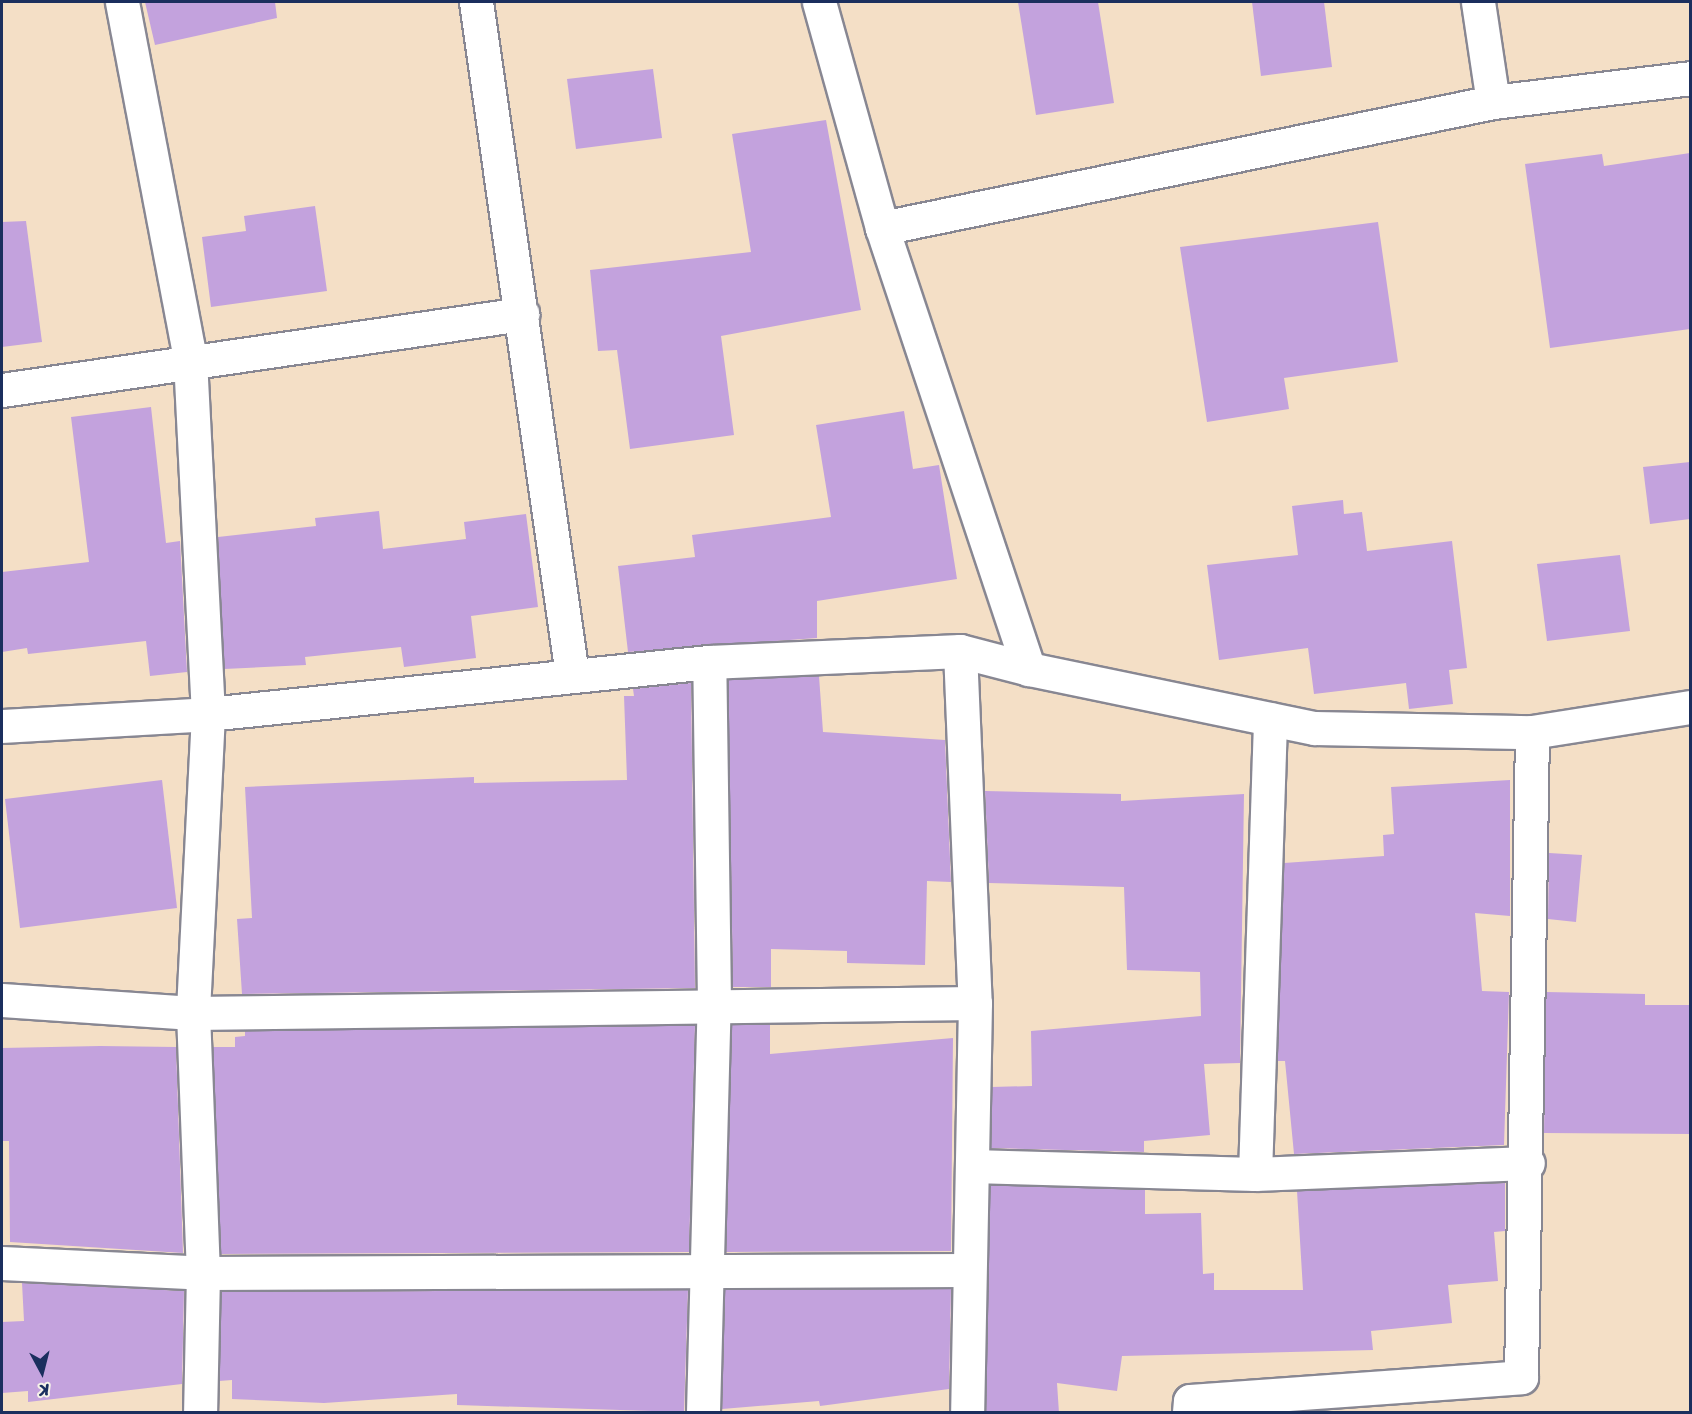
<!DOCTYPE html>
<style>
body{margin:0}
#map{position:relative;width:1692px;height:1414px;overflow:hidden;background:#f4dfc6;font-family:Sriracha,sans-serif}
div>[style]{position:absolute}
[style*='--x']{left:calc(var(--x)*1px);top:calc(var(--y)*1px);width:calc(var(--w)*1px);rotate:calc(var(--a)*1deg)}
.building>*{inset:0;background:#c3a2dd}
.roads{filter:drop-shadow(2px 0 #888792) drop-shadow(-2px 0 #888792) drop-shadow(0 2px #888792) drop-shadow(0 -2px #888792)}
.minor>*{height:33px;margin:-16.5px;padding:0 16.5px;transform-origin:16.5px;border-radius:16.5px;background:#fff}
span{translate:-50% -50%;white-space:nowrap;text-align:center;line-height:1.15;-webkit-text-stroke:4.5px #f7f3e8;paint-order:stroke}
.frame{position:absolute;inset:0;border:3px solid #1b2f5e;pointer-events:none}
.north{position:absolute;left:12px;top:1342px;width:60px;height:60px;-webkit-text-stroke:4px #f7f3e8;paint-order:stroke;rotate:173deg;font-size:16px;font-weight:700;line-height:24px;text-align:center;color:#1b2f5e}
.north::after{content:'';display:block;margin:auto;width:21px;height:27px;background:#1b2f5e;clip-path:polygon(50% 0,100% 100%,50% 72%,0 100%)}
</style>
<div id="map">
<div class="building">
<i style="clip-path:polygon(145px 2px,275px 2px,277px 18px,155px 45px)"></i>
<i style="clip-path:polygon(1018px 2px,1098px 2px,1114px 103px,1036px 115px)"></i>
<i style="clip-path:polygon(1252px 2px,1324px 2px,1332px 67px,1261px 76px)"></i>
<i style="clip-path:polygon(653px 69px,662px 138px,576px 149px,567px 79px)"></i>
<i style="clip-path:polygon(826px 120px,861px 310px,721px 336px,734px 435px,630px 449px,617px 350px,598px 351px,590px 270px,751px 252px,732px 134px)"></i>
<i style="clip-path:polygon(1690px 153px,1690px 329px,1550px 348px,1525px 164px,1602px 154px,1604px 166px)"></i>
<i style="clip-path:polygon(315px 206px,327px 291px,211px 307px,202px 237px,246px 231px,244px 216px)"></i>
<i style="clip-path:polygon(26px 221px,42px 342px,2px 347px,2px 222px)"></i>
<i style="clip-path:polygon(1378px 222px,1398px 362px,1284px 378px,1289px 409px,1207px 422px,1180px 247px)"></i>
<i style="clip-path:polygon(151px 407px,166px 543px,180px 541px,187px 672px,150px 676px,146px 641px,28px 654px,27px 648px,2px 652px,2px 572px,89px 562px,71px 417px)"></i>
<i style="clip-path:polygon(904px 411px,913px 469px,939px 465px,957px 579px,817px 601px,817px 638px,628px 652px,618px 566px,695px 557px,692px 535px,831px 517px,816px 425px)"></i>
<i style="clip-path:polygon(1690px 462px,1690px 519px,1650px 524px,1643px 467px)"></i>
<i style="clip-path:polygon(1343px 500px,1344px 514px,1362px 512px,1367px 551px,1452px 541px,1467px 668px,1449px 670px,1453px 704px,1409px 709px,1406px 683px,1314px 694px,1308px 648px,1219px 660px,1207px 565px,1298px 555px,1292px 506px)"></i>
<i style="clip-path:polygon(379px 511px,383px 549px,466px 539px,464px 522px,526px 514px,538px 607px,471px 616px,476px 658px,404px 667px,401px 647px,305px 657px,306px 665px,224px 669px,218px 537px,316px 526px,315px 518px)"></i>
<i style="clip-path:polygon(1620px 555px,1630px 631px,1547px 641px,1537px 564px)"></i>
<i style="clip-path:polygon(819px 676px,823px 732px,945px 740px,951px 882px,927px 881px,925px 965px,847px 963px,847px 951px,771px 949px,771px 987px,733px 987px,728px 680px)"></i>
<i style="clip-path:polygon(691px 683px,695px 988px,242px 994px,237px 919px,252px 918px,245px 787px,474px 777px,474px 783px,627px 780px,624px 696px,634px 696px,633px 689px)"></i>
<i style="clip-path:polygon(162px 780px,177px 908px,20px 928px,5px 799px)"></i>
<i style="clip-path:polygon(1510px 780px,1510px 916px,1475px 913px,1482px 991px,1509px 992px,1504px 1145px,1294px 1154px,1285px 1061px,1277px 1061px,1284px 863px,1384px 856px,1383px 835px,1394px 834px,1391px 787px)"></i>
<i style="clip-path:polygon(985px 791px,1121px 794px,1121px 801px,1244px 794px,1240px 1063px,1204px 1064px,1210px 1135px,1144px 1141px,1144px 1152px,991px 1148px,992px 1087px,1032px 1086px,1031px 1031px,1201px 1016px,1200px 972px,1127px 970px,1124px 887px,989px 883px)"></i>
<i style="clip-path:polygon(1549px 853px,1582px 855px,1576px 922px,1548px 919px)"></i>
<i style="clip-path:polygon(1546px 992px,1645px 994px,1645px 1005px,1690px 1005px,1690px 1134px,1544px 1133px)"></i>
<i style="clip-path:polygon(770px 1024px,770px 1054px,953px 1038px,951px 1251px,726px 1252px,732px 1025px)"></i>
<i style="clip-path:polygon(695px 1025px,689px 1252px,221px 1254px,213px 1047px,235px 1047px,235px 1037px,245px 1036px,245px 1031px)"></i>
<i style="clip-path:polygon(100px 1046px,176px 1047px,183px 1253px,10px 1242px,9px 1141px,2px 1141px,2px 1048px)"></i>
<i style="clip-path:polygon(1505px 1183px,1505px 1231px,1494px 1232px,1498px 1281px,1448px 1285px,1452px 1323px,1371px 1331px,1373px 1350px,1122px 1356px,1117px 1391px,1057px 1383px,1059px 1413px,986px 1413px,990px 1185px,1145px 1190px,1145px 1214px,1201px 1213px,1203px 1274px,1214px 1273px,1214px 1290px,1303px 1290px,1297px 1191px)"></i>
<i style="clip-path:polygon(22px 1283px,184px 1291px,182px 1384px,28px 1402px,28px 1391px,2px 1393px,2px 1322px,24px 1321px)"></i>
<i style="clip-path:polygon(951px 1289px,949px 1389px,820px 1406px,819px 1401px,722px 1409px,725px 1290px)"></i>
<i style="clip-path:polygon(688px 1290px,684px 1412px,457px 1405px,457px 1394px,324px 1403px,232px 1399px,232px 1380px,219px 1381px,221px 1292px)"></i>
</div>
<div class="roads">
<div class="minor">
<i style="--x:122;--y:2;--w:363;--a:79.2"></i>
<i style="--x:190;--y:359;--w:355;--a:87.1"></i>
<i style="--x:208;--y:714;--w:299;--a:92.9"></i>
<i style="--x:193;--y:1013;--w:260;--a:87.8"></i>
<i style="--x:203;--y:1273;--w:139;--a:91.2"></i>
<i style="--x:476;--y:2;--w:680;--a:81.88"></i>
<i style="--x:819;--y:2;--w:235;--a:74.4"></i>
<i style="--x:882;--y:228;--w:465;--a:71.6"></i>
<i style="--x:1029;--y:669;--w:291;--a:11.7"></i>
<i style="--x:1314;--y:728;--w:218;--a:1.1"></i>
<i style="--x:1532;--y:732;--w:160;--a:-9"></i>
<i style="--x:1478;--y:2;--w:101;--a:81.5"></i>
<i style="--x:882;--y:228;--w:624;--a:-11.65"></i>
<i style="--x:1493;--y:102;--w:198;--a:-6.9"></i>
<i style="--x:2;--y:390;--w:526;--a:-8.32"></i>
<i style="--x:960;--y:651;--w:352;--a:87.6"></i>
<i style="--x:975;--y:1003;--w:409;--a:91.1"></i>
<i style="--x:2;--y:726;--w:206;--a:-3.3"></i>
<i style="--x:208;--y:714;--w:504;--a:-5.93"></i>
<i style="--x:709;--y:662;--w:251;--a:-2.5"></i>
<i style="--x:960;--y:651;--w:71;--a:14.6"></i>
<i style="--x:2;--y:1000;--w:191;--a:3.9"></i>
<i style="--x:193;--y:1013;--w:782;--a:-0.73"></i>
<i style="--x:972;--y:1166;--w:283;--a:1.6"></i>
<i style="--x:1255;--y:1174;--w:273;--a:-2.3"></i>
<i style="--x:1255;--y:1174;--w:455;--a:-88.1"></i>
<i style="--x:2;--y:1263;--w:201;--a:2.8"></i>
<i style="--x:203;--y:1273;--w:764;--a:-0.22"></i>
<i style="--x:703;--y:1412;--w:410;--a:-88.5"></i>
<i style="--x:714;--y:1002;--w:340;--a:-90.8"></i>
<i style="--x:1189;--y:1412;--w:11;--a:-85"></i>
<i style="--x:1190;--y:1401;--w:332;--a:-4.1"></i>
<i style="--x:1521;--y:1377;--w:645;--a:-89.02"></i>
</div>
</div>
<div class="frame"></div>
<div class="north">K</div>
</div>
